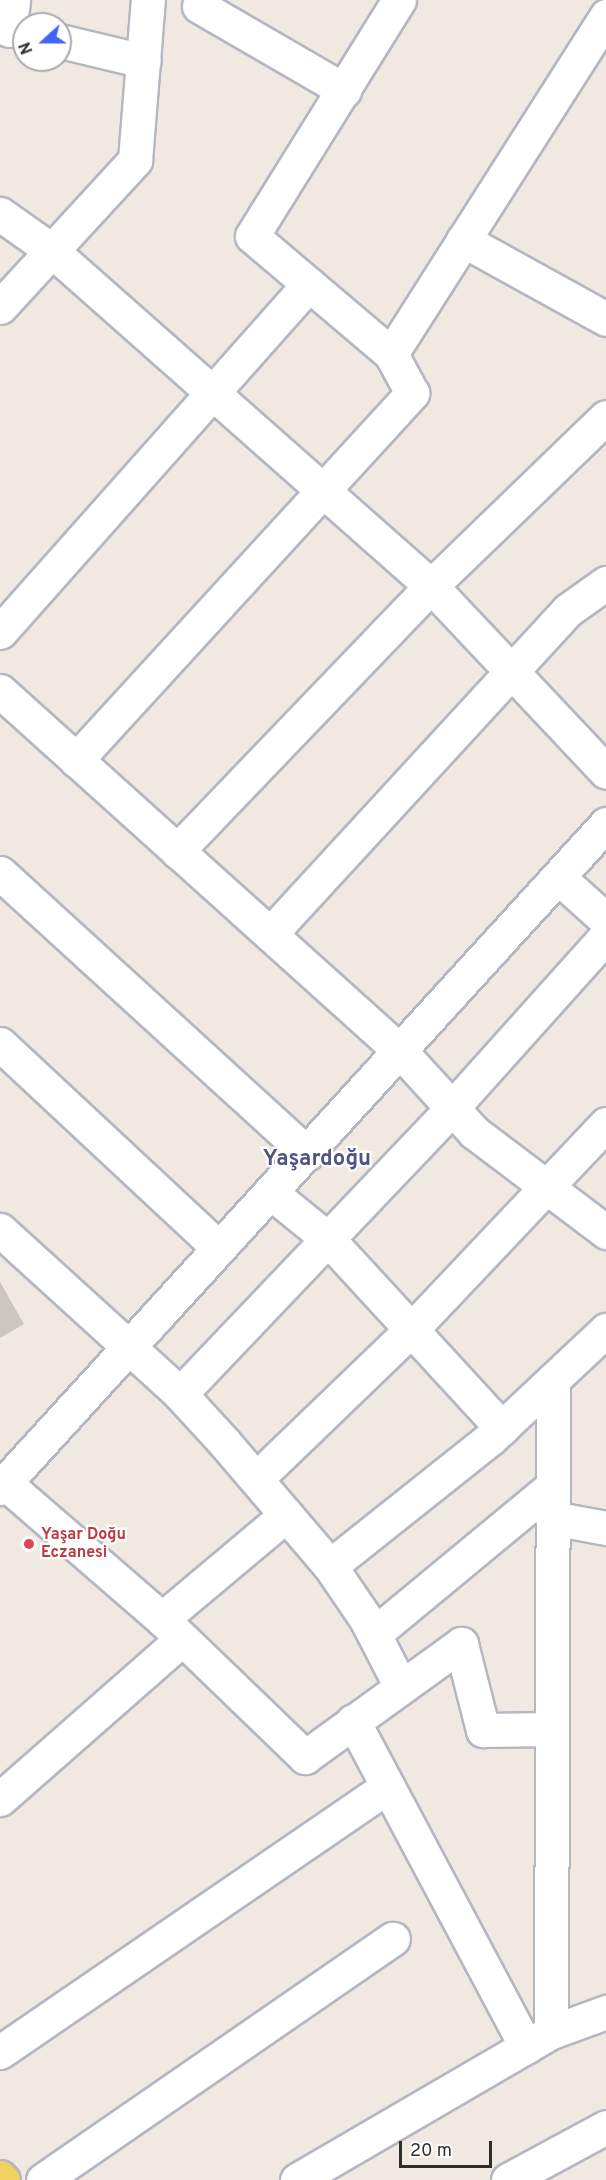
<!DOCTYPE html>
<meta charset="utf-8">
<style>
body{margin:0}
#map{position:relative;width:606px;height:2180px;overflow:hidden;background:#efe9e1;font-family:Overpass,sans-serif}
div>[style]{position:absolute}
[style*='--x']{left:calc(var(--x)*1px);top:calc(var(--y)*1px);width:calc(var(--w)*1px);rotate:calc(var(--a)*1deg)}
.building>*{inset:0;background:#cbc7bf}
.roads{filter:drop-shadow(2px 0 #b4b7c1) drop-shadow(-2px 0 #b4b7c1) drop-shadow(0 2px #b4b7c1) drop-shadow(0 -2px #b4b7c1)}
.minor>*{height:33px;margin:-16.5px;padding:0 16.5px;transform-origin:16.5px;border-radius:16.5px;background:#fff}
.major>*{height:33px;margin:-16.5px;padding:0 16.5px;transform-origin:16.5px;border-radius:16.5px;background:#f2d163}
.dots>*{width:16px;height:16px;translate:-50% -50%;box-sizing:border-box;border:3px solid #fff;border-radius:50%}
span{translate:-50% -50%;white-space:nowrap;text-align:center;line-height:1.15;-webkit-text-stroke:4.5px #fff;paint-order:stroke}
.health-label{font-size:16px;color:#be3a42;font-weight:700}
.left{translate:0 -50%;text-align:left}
.district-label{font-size:22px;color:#4d5680;font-weight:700}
.north{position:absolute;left:12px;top:12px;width:60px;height:60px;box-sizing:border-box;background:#fff;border:2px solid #ababab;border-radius:50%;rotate:249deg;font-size:16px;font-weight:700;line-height:24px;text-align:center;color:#2e2e2e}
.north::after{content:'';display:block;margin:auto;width:21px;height:27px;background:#4264fb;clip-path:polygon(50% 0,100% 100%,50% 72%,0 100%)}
.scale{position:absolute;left:399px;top:2141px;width:93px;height:27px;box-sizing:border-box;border:3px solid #2e2e2e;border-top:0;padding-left:8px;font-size:18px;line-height:21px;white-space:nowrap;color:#2e2e2e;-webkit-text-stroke:4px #fff;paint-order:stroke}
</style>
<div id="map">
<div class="building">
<i style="clip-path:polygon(0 1282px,24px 1324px,0 1338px)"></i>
</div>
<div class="roads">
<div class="minor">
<i style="--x:199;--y:6;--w:168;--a:30.1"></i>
<i style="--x:9;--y:30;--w:30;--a:-82"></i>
<i style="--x:60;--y:41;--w:86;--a:13.4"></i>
<i style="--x:0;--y:214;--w:62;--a:35.2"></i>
<i style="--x:51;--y:250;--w:507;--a:41.48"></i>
<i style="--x:431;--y:586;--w:255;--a:46.7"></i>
<i style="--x:463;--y:240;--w:163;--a:28.9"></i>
<i style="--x:0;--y:307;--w:200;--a:-47.4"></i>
<i style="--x:135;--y:160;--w:161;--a:-85.4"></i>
<i style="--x:391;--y:354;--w:182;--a:-139.7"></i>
<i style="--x:252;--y:236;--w:278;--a:-58.1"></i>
<i style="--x:0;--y:632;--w:465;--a:-48.4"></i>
<i style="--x:0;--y:691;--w:540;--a:42"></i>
<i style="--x:401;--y:1052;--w:108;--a:47.6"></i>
<i style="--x:474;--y:1132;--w:166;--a:37.1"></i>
<i style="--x:76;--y:760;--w:498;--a:-47.5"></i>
<i style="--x:412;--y:393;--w:44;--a:-118.3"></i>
<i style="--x:391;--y:354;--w:401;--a:-57.5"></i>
<i style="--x:177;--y:851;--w:367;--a:-46.2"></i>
<i style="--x:431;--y:586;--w:243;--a:-44"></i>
<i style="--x:0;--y:873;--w:416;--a:42.4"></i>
<i style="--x:558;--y:877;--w:64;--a:41.9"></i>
<i style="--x:270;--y:934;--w:440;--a:-47.4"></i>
<i style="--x:568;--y:610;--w:47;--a:-35.4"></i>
<i style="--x:0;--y:1044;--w:299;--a:43"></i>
<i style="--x:270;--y:1192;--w:75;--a:39"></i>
<i style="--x:328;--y:1239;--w:257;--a:47.4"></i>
<i style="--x:0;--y:1230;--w:244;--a:42.3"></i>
<i style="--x:180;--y:1394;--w:65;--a:47.5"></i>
<i style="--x:224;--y:1442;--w:163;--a:49.5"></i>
<i style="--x:330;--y:1566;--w:64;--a:55.8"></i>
<i style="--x:366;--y:1619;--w:74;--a:62.7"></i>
<i style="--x:180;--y:1394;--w:393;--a:-46.4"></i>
<i style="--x:451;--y:1109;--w:232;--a:-48.1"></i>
<i style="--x:256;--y:1479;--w:216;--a:-43.9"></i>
<i style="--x:412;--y:1329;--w:282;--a:-46.6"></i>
<i style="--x:5;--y:1483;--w:208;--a:40.9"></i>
<i style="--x:162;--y:1619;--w:199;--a:44"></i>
<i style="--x:305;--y:1757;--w:193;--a:-35.9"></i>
<i style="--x:461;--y:1644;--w:89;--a:75.7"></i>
<i style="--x:483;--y:1730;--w:67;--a:-0.9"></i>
<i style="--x:0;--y:1488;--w:899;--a:-47.61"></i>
<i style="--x:552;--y:1518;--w:55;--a:10.5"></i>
<i style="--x:330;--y:1566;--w:206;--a:-38.5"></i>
<i style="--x:491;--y:1438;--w:158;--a:-43.2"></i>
<i style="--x:162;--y:1619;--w:162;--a:-40"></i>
<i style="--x:374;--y:1634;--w:231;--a:-39.6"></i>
<i style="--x:353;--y:1721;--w:369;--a:62"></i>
<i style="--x:0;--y:1799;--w:242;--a:-41.3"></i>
<i style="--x:551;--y:2032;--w:652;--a:-89.82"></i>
<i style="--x:0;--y:2052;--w:470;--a:-34.4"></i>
<i style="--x:43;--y:2180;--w:425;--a:-34.6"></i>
<i style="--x:297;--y:2180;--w:294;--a:-30.2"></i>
<i style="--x:551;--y:2032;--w:59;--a:-20"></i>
<i style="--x:508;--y:2180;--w:111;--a:-28.4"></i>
</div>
<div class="major">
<i style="--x:0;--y:2177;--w:4;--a:45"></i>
</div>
</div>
<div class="dots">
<i style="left:29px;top:1544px;background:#e0444e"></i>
</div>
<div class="health-label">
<span class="left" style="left:41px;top:1544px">Yaşar Doğu<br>Eczanesi</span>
</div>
<div class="district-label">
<span style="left:317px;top:1160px">Yaşardoğu</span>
</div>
<div class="north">N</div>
<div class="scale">20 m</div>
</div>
